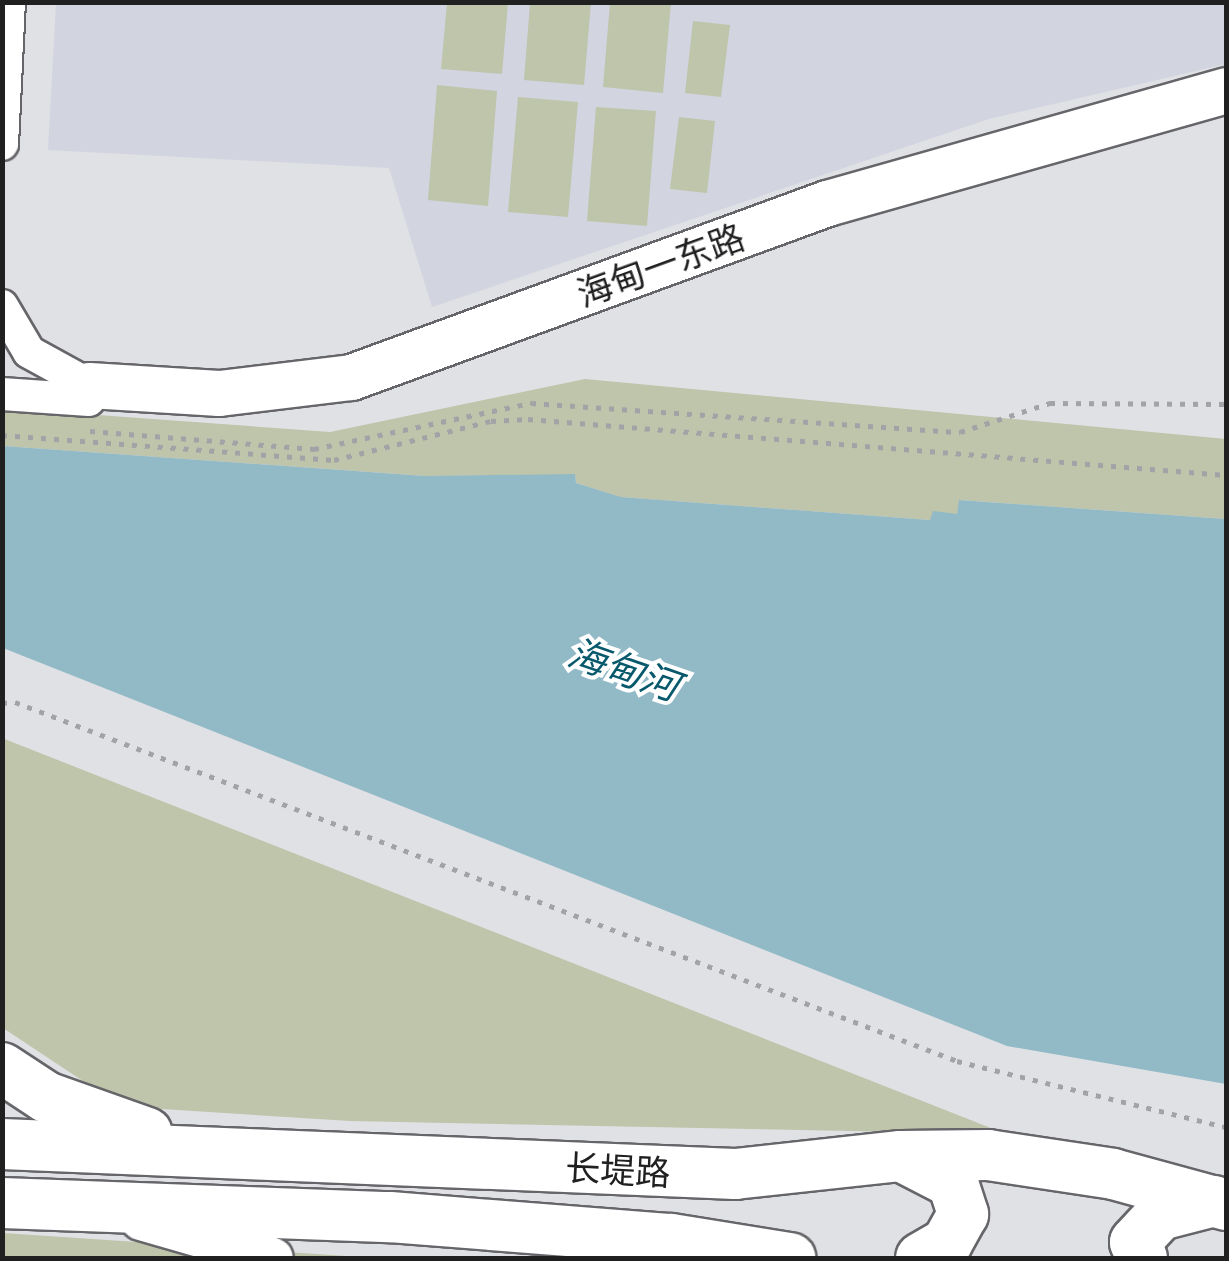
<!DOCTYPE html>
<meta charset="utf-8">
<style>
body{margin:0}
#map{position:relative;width:1229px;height:1261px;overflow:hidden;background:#e0e1e5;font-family:"Exo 2","Noto Sans SC",sans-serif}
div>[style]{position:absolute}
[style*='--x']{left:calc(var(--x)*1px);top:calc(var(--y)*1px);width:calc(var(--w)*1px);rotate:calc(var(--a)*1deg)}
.built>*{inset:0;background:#d2d4e0}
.green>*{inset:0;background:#bec5ab}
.water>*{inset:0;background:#92b9c6}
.path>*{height:5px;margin-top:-2.5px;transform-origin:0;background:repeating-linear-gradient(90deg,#a2a3a6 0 5px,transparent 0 13px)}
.roads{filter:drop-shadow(2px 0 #66666a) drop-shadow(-2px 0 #66666a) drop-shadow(0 2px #66666a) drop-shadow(0 -2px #66666a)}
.minor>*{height:32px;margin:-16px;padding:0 16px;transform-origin:16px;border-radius:16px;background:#fff}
.tertiary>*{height:40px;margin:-20px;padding:0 20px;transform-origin:20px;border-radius:20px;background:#fff}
.secondary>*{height:45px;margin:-22.5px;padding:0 22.5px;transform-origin:22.5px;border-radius:22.5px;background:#fff}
.primary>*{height:50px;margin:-25px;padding:0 25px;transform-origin:25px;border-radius:25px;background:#fff}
span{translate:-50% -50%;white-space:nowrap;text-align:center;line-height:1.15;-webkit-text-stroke:8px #fff;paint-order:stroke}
.street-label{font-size:35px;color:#202021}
.water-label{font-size:38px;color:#08596c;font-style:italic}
.frame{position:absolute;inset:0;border:5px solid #202021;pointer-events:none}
</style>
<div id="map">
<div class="built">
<i style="clip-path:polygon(56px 3px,1226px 3px,1226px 64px,989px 119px,432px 307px,389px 168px,48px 150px)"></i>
</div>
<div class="green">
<i style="clip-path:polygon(447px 3px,508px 3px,502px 74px,441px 69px)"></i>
<i style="clip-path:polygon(530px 3px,591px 3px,584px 85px,524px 80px)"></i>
<i style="clip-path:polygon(610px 3px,671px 3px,663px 93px,603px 87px)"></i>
<i style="clip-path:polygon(693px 21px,730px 25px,721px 97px,685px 93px)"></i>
<i style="clip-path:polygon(437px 85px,497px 91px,488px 206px,428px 200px)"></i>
<i style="clip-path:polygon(518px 97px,578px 102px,568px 217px,508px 212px)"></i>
<i style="clip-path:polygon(596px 107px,656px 111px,647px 226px,587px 221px)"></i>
<i style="clip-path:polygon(679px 117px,715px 121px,707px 193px,670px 189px)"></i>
<i style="clip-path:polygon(585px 379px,1226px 439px,1226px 519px,960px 500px,957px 514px,930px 520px,620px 497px,576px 483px,575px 475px,425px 476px,3px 446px,2px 408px,330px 432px)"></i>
<i style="clip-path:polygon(2px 738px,1006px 1134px,350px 1121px,146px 1108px,104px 1095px,3px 1028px)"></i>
<i style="clip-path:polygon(3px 1233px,375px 1258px,3px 1258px)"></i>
</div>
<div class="water">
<i style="clip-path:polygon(3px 446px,425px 476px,575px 474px,576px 483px,621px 497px,930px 520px,933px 511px,957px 514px,959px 500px,1226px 519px,1226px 1084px,1007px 1046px,3px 648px)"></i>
</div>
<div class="path">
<i style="--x:90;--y:431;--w:225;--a:4.6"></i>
<i style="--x:314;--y:449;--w:222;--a:-12"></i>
<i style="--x:531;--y:403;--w:430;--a:3.9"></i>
<i style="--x:960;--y:432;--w:95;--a:-17.9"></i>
<i style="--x:1050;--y:403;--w:176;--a:0.3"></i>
<i style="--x:2;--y:435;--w:333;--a:4.3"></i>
<i style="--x:334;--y:460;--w:162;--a:-14"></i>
<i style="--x:491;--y:421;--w:37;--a:-3"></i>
<i style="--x:528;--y:419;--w:700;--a:4.59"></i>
<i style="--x:2;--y:703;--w:13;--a:-4"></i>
<i style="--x:15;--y:702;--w:1008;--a:20.86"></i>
<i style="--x:957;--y:1061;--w:277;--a:13.8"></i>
</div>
<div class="roads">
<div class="minor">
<i style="--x:2;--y:144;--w:142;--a:-87.2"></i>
<i style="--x:2;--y:306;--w:53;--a:59.6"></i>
<i style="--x:29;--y:352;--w:68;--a:28.8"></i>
<i style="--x:2;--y:394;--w:87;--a:3.9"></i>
</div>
<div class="tertiary">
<i style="--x:141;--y:1220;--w:137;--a:16.1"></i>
</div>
<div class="secondary">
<i style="--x:89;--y:385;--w:130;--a:3.5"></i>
<i style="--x:219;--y:393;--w:133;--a:-6.9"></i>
<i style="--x:351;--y:377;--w:507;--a:-20.08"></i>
<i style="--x:827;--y:203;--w:415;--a:-15.8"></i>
</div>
<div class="primary">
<i style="--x:2;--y:1068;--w:53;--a:33.4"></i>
<i style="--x:46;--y:1097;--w:107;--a:19.6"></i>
<i style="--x:2;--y:1144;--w:734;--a:2.34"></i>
<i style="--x:735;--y:1174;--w:167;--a:-6.2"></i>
<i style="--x:901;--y:1156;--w:87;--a:-0.7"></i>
<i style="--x:988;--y:1155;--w:126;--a:8.6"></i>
<i style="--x:1113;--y:1174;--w:117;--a:15.3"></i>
<i style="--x:901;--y:1156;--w:59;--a:27.4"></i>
<i style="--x:953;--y:1183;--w:33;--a:72"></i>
<i style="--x:963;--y:1214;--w:33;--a:119"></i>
<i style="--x:947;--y:1243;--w:30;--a:150"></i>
<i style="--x:2;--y:1203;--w:388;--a:2.1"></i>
<i style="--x:390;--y:1217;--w:282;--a:4.5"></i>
<i style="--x:671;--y:1239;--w:121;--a:9.1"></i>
<i style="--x:1142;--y:1258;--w:17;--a:-114"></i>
<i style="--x:1135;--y:1242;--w:37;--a:-47"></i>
<i style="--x:1160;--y:1215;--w:56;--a:-14.5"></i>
</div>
</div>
<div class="street-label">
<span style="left:660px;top:264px;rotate:-20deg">海甸一东路</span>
<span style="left:618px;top:1169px;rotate:3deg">长堤路</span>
</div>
<div class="water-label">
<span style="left:624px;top:669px;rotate:19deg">海甸河</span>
</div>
<div class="frame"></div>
</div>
